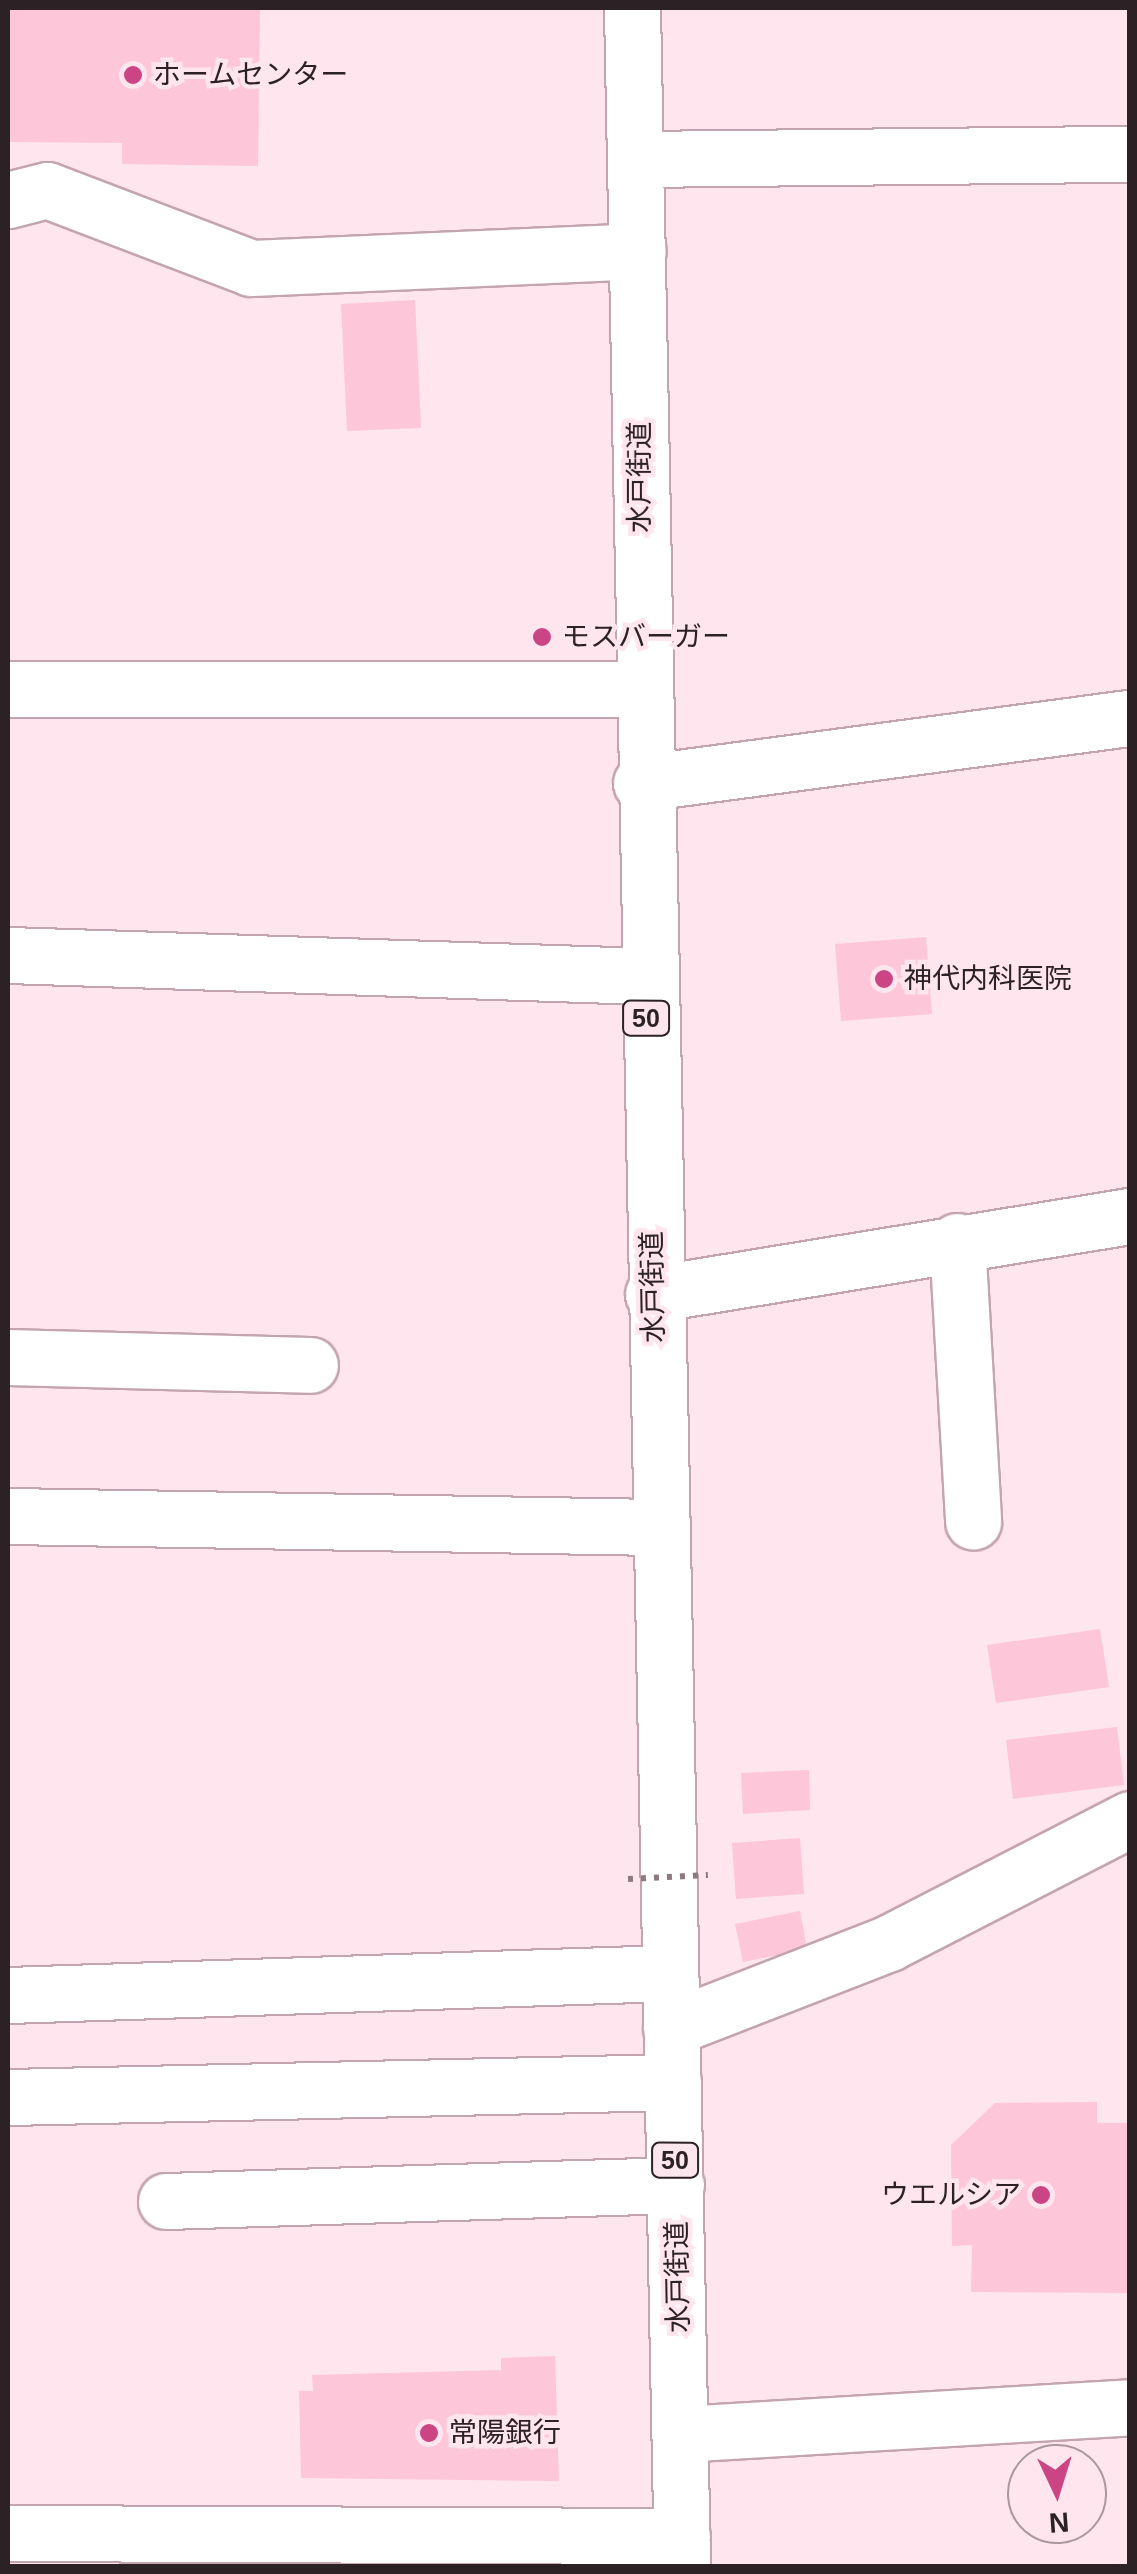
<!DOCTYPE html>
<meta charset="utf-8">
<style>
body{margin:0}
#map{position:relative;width:1137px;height:2574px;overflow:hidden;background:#ffe5ee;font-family:Helvetica,"Noto Sans JP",sans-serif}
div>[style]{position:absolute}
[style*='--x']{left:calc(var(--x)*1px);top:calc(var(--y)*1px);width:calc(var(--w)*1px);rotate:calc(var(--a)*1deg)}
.building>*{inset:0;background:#fdc6d9}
.roads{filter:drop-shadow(2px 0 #c3a4af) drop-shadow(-2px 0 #c3a4af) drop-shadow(0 2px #c3a4af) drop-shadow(0 -2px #c3a4af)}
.minor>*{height:55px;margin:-27.5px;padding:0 27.5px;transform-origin:27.5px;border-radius:27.5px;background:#fff}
.major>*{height:55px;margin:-27.5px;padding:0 27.5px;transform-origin:27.5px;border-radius:27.5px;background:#fff}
.path-bridge>*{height:6px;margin-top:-3px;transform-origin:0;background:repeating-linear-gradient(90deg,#8c7a80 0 5px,transparent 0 13px)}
.dots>*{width:28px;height:28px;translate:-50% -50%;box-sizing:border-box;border:5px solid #ffe5ee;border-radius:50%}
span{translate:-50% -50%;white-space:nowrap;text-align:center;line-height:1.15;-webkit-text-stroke:9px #ffe5ee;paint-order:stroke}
.shield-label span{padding:2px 8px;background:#ffe5ee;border:2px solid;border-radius:8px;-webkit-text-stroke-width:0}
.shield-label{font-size:25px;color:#2c2125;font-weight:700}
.poi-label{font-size:28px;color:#2c2125}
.left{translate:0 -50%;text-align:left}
.right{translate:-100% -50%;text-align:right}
.street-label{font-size:28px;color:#2c2125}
.frame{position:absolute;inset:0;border:10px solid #2c2125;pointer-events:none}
.north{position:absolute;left:1007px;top:2444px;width:100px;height:100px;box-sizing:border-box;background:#ffe5ee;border:2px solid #ab979e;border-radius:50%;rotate:176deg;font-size:28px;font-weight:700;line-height:40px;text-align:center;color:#2c2125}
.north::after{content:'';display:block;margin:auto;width:35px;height:45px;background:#cb4483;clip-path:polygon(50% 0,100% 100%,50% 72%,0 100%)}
</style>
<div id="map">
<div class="building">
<i style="clip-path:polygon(8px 8px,260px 8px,258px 166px,122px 164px,122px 143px,8px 142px)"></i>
<i style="clip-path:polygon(415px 300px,421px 428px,347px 431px,341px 304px)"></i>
<i style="clip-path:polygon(926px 937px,932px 1014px,841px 1021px,835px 944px)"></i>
<i style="clip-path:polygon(1100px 1629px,1109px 1687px,996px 1703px,987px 1645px)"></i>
<i style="clip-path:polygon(1117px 1727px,1124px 1785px,1013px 1799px,1006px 1740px)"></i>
<i style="clip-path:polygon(809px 1770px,810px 1810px,743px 1814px,741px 1773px)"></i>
<i style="clip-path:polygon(800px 1838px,804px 1894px,736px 1899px,732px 1843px)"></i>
<i style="clip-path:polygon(800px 1911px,807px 1949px,743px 1962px,735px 1924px)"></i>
<i style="clip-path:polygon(1097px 2102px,1097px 2123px,1130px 2123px,1130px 2293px,971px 2292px,972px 2245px,952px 2246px,951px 2145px,995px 2103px)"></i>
<i style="clip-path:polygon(555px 2356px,559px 2481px,301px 2478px,299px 2391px,313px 2391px,312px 2375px,501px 2370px,501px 2358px)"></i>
</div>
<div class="roads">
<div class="minor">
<i style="--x:635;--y:159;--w:495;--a:-0.6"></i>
<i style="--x:8;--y:200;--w:40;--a:-14.4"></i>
<i style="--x:47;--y:190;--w:218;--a:20.9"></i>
<i style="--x:251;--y:268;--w:387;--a:-2.5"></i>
<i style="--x:8;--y:689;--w:633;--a:0"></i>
<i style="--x:641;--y:783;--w:493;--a:-7.6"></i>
<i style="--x:8;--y:955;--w:637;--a:1.89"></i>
<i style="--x:957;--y:1241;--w:281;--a:86.7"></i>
<i style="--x:653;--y:1294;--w:483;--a:-9.3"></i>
<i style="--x:8;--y:1357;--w:302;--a:1.5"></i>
<i style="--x:8;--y:1516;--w:648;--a:0.97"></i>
<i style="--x:8;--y:1995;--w:661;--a:-1.91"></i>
<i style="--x:671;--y:2028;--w:234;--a:-21.3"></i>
<i style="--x:889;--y:1943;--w:271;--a:-27.2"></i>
<i style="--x:8;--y:2097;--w:665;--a:-1.29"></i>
<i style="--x:166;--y:2201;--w:510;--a:-1.8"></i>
<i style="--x:681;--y:2434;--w:450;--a:-3.4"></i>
<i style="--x:8;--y:2533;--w:674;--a:0.26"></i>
</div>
<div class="major">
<i style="--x:632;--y:8;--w:2558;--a:88.88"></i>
</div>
</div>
<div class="path-bridge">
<i style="--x:628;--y:1879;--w:80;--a:-2.9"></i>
</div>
<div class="dots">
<i style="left:133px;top:75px;background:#cb4483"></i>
<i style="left:542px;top:637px;background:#cb4483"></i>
<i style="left:884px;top:979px;background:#cb4483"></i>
<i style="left:1041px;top:2195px;background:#cb4483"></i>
<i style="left:429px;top:2433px;background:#cb4483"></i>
</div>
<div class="shield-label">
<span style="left:646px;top:1018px">50</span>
<span style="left:675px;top:2160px">50</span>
</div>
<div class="poi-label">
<span class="left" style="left:153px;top:75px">ホームセンター</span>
<span class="left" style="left:562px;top:637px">モスバーガー</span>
<span class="left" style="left:904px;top:979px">神代内科医院</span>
<span class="right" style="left:1021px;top:2195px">ウエルシア</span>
<span class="left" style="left:449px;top:2433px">常陽銀行</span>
</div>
<div class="street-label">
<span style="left:640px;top:477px;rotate:-90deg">水戸街道</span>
<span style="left:653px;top:1287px;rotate:-91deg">水戸街道</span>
<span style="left:678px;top:2277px;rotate:-91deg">水戸街道</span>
</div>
<div class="frame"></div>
<div class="north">N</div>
</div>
